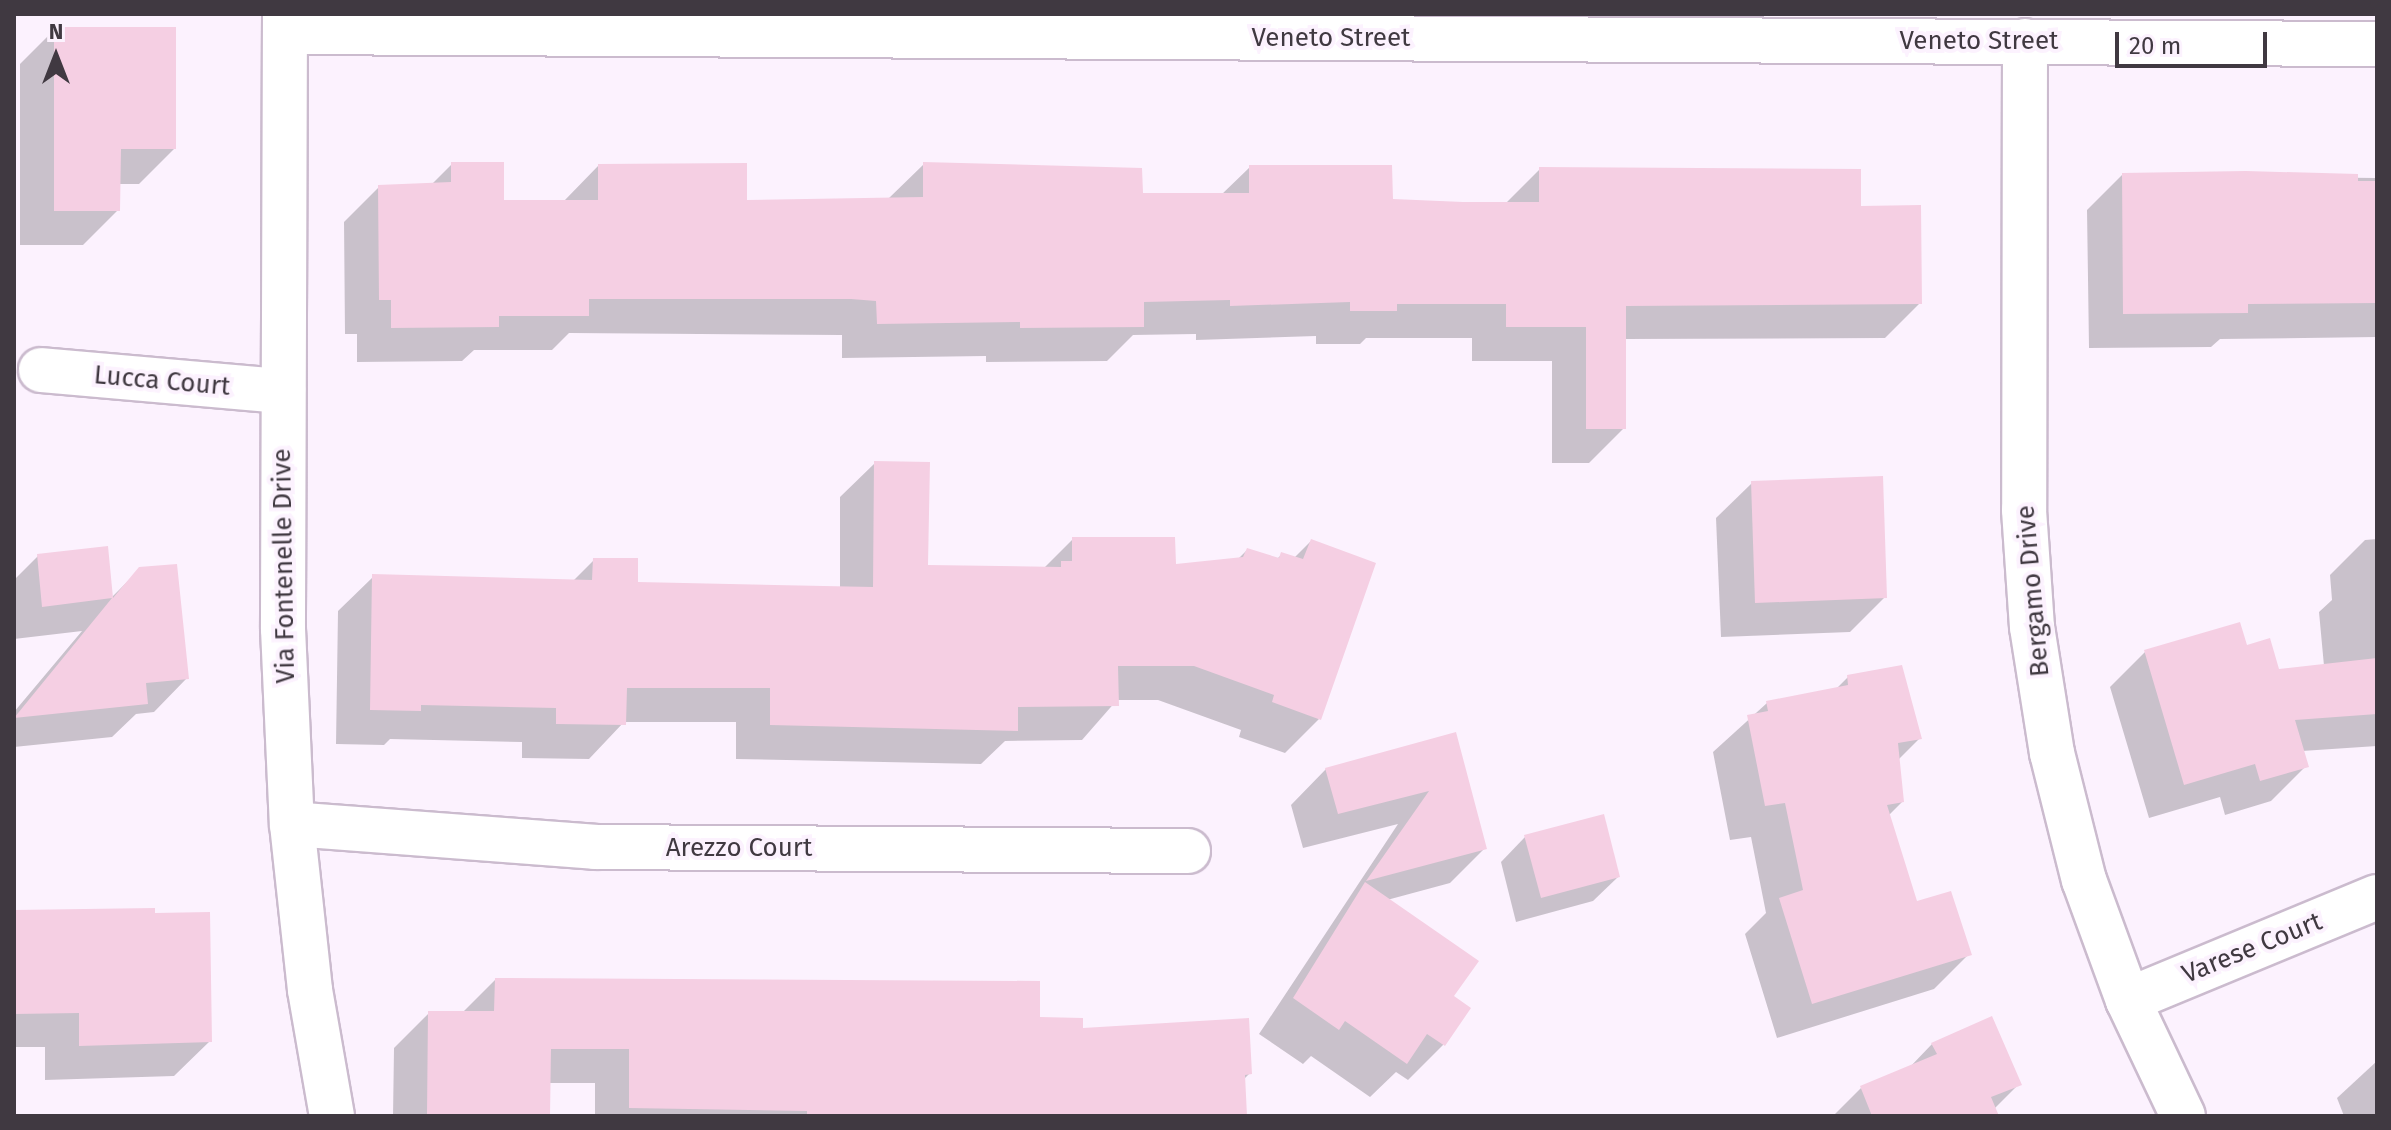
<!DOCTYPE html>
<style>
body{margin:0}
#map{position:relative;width:2391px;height:1130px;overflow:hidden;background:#fcf2fe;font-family:"Fira Sans",sans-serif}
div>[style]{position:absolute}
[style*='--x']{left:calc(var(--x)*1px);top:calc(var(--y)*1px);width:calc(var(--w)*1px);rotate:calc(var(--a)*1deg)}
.shadow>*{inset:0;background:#0003}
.building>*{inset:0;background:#f5cfe3}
.roads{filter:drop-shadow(2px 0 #cbbbce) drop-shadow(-2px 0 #cbbbce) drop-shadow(0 2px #cbbbce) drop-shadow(0 -2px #cbbbce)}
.minor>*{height:44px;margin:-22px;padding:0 22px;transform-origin:22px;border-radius:22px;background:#fff}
span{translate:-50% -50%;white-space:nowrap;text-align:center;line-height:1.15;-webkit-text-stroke:8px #fcf2fe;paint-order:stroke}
.street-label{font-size:26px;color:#403941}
.frame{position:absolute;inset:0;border:16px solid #403941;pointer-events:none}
.north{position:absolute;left:16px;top:16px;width:80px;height:80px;-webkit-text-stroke:6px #fcf2fe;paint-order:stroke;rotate:0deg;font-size:22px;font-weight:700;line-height:32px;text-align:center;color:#403941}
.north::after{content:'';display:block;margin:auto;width:28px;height:36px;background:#403941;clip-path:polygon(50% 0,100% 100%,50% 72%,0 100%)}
.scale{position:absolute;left:2115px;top:32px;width:152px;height:36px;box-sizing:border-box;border:4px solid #403941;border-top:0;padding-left:10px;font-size:24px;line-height:28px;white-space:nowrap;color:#403941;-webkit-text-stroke:6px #fcf2fe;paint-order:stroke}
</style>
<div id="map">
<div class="shadow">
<i style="clip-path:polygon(55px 29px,174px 149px,139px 184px,119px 184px,118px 210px,83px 245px,20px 245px,20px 64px)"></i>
<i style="clip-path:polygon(452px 164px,502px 202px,564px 201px,598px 166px,745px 202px,888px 199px,924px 164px,1141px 195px,1221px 195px,1250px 167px,1391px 201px,1506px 203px,1540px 169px,1859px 171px,1859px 208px,1920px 303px,1885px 338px,1624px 339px,1624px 428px,1589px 463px,1552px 463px,1552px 361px,1472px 361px,1472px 338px,1366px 338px,1360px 344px,1316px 344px,1316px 336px,1196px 340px,1196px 334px,1133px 335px,1107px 361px,986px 362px,986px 356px,842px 358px,842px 335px,569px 333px,552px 350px,474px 350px,462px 361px,357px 362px,357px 334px,345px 334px,344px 222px,379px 187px,431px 185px)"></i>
<i style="clip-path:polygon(2122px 175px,2377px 178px,2377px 337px,2220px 339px,2211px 347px,2089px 348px,2087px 210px)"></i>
<i style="clip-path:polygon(875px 463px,926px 567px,1044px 568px,1073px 539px,1174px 567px,1237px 560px,1247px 550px,1276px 560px,1282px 554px,1294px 558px,1311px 541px,1319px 719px,1285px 753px,1239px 737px,1241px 730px,1158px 700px,1117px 700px,1082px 740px,1005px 741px,981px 764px,736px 759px,736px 722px,624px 722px,589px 759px,522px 758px,522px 742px,390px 739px,384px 745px,336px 744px,338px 611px,373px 577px,572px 582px,594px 560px,636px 584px,840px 588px,840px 497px)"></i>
<i style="clip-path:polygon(1752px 483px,1885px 597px,1850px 632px,1721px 637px,1716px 518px)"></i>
<i style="clip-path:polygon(2377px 539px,2377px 746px,2302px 751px,2306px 766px,2271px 801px,2225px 815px,2220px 797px,2149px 818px,2110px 687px,2145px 652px,2246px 647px,2278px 671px,2324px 666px,2319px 612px,2332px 600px,2330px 575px,2365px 540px)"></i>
<i style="clip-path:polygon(106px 548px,111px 598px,140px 569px,187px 678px,154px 712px,136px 714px,112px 737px,14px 747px,14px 712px,82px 631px,14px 639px,14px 580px,38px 556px)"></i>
<i style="clip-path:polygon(1848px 677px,1920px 738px,1898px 760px,1902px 802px,1888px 816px,1916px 903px,1969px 954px,1934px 989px,1777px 1038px,1745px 934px,1766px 913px,1751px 837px,1730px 840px,1713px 752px,1767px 703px,1835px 690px)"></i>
<i style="clip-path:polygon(1454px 735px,1485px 848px,1450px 883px,1387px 900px,1451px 997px,1443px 1045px,1408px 1080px,1396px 1072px,1370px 1097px,1311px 1056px,1303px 1064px,1259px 1034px,1398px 824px,1303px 848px,1291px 805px,1326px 769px)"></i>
<i style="clip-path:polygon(1525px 837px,1618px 877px,1593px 901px,1516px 922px,1501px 862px)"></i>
<i style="clip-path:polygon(14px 913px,210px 1041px,174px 1076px,45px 1080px,45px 1047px,14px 1047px)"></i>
<i style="clip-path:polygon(495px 980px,1038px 983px,1037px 1019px,1250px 1073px,1243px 1080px,1245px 1116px,595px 1116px,595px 1083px,549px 1083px,548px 1116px,393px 1116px,394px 1048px,429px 1013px,462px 1013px)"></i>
<i style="clip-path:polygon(1932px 1044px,2019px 1084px,1994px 1109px,1997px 1116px,1833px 1116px,1861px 1088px,1908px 1069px)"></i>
<i style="clip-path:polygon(2377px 1061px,2377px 1116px,2344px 1116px,2337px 1098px)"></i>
</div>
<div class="building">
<i style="clip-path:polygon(54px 27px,176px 27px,176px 149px,121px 149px,120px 211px,54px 211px)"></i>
<i style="clip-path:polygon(451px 162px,504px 162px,504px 200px,598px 200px,598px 164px,747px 163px,747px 200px,923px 197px,923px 162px,1142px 168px,1143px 193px,1249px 193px,1249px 165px,1392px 165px,1393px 199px,1463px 202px,1539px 202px,1539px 167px,1861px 169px,1861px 206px,1921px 205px,1922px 304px,1626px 306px,1626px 429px,1586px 429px,1586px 327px,1506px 327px,1506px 304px,1397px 304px,1397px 311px,1350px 311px,1350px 302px,1230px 306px,1230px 300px,1144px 302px,1144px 327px,1020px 328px,1020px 322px,877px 324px,876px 301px,851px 299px,589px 299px,589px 316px,499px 316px,499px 327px,391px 328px,391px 300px,379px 300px,378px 185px,451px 182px)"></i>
<i style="clip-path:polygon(2246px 171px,2358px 174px,2358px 181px,2377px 181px,2377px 303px,2248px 304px,2248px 313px,2123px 314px,2122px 173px)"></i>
<i style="clip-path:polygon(874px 461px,930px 462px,928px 565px,1061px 567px,1061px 561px,1072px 561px,1072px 537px,1175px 537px,1176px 564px,1243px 557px,1247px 548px,1279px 558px,1281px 552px,1303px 559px,1311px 539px,1376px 563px,1321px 720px,1272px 702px,1274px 695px,1194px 666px,1118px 666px,1119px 706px,1018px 707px,1018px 731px,770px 725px,770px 688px,627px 688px,626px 725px,556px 724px,556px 708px,421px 705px,421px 711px,370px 710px,372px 574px,592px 580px,593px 558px,638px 558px,638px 582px,873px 587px)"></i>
<i style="clip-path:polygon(1883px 476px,1887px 598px,1755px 603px,1751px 481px)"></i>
<i style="clip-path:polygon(108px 546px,113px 598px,139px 567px,177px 564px,189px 679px,146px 683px,148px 704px,14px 718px,112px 598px,42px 607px,37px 554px)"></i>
<i style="clip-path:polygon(2240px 622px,2247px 645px,2270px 638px,2279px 669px,2377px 658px,2377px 714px,2295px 720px,2309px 767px,2260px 781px,2255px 764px,2184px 785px,2144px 650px)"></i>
<i style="clip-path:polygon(1902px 665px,1922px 739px,1898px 743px,1904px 802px,1887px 805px,1917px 901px,1951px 891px,1972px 955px,1812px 1004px,1779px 898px,1803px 890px,1785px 803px,1765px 806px,1747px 715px,1768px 711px,1766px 701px,1848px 685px,1847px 675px)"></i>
<i style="clip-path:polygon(1456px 732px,1487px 849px,1366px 881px,1429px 791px,1338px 814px,1325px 768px)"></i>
<i style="clip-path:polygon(1604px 814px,1620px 877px,1541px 898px,1524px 835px)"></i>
<i style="clip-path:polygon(1365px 882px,1479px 961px,1454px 996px,1471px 1008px,1445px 1046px,1427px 1034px,1407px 1064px,1345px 1021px,1339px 1030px,1293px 998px)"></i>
<i style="clip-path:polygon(155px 908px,155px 913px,210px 912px,212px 1042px,79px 1046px,79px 1013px,14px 1014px,14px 910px)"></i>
<i style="clip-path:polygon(495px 978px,1040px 981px,1040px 1017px,1083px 1018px,1083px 1028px,1249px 1018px,1252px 1074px,1245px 1075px,1247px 1116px,807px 1116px,807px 1111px,629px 1108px,629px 1049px,551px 1049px,550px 1116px,427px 1114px,428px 1011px,494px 1011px)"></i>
<i style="clip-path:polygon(1992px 1016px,2022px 1085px,1991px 1097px,1999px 1116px,1872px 1116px,1860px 1086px,1937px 1054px,1931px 1043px)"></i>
</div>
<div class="roads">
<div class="minor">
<i style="--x:285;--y:14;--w:615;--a:90.19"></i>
<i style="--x:283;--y:629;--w:195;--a:87.4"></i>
<i style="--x:292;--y:824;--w:167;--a:83.8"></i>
<i style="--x:310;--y:990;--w:128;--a:80.1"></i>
<i style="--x:285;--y:32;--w:2092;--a:0.33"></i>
<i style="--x:2025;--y:41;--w:469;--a:90.1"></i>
<i style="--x:2024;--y:510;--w:117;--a:86.1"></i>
<i style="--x:2032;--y:627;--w:128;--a:81"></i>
<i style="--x:2052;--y:753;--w:131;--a:75.9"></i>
<i style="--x:2084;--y:880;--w:128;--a:69.9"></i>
<i style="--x:2128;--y:1000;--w:128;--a:64.6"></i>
<i style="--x:41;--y:370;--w:243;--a:5"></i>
<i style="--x:292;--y:824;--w:304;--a:4.3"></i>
<i style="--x:595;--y:847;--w:593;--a:0.39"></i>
<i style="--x:2128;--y:1000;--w:269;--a:-22.5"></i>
</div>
</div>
<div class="street-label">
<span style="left:1331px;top:38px">Veneto Street</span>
<span style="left:1979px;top:41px">Veneto Street</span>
<span style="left:162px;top:381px;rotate:5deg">Lucca Court</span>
<span style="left:284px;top:566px;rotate:-91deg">Via Fontenelle Drive</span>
<span style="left:2033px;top:591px;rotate:-95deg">Bergamo Drive</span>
<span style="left:739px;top:848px">Arezzo Court</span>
<span style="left:2252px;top:948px;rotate:-22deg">Varese Court</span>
</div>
<div class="frame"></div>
<div class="north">N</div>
<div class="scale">20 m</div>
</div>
